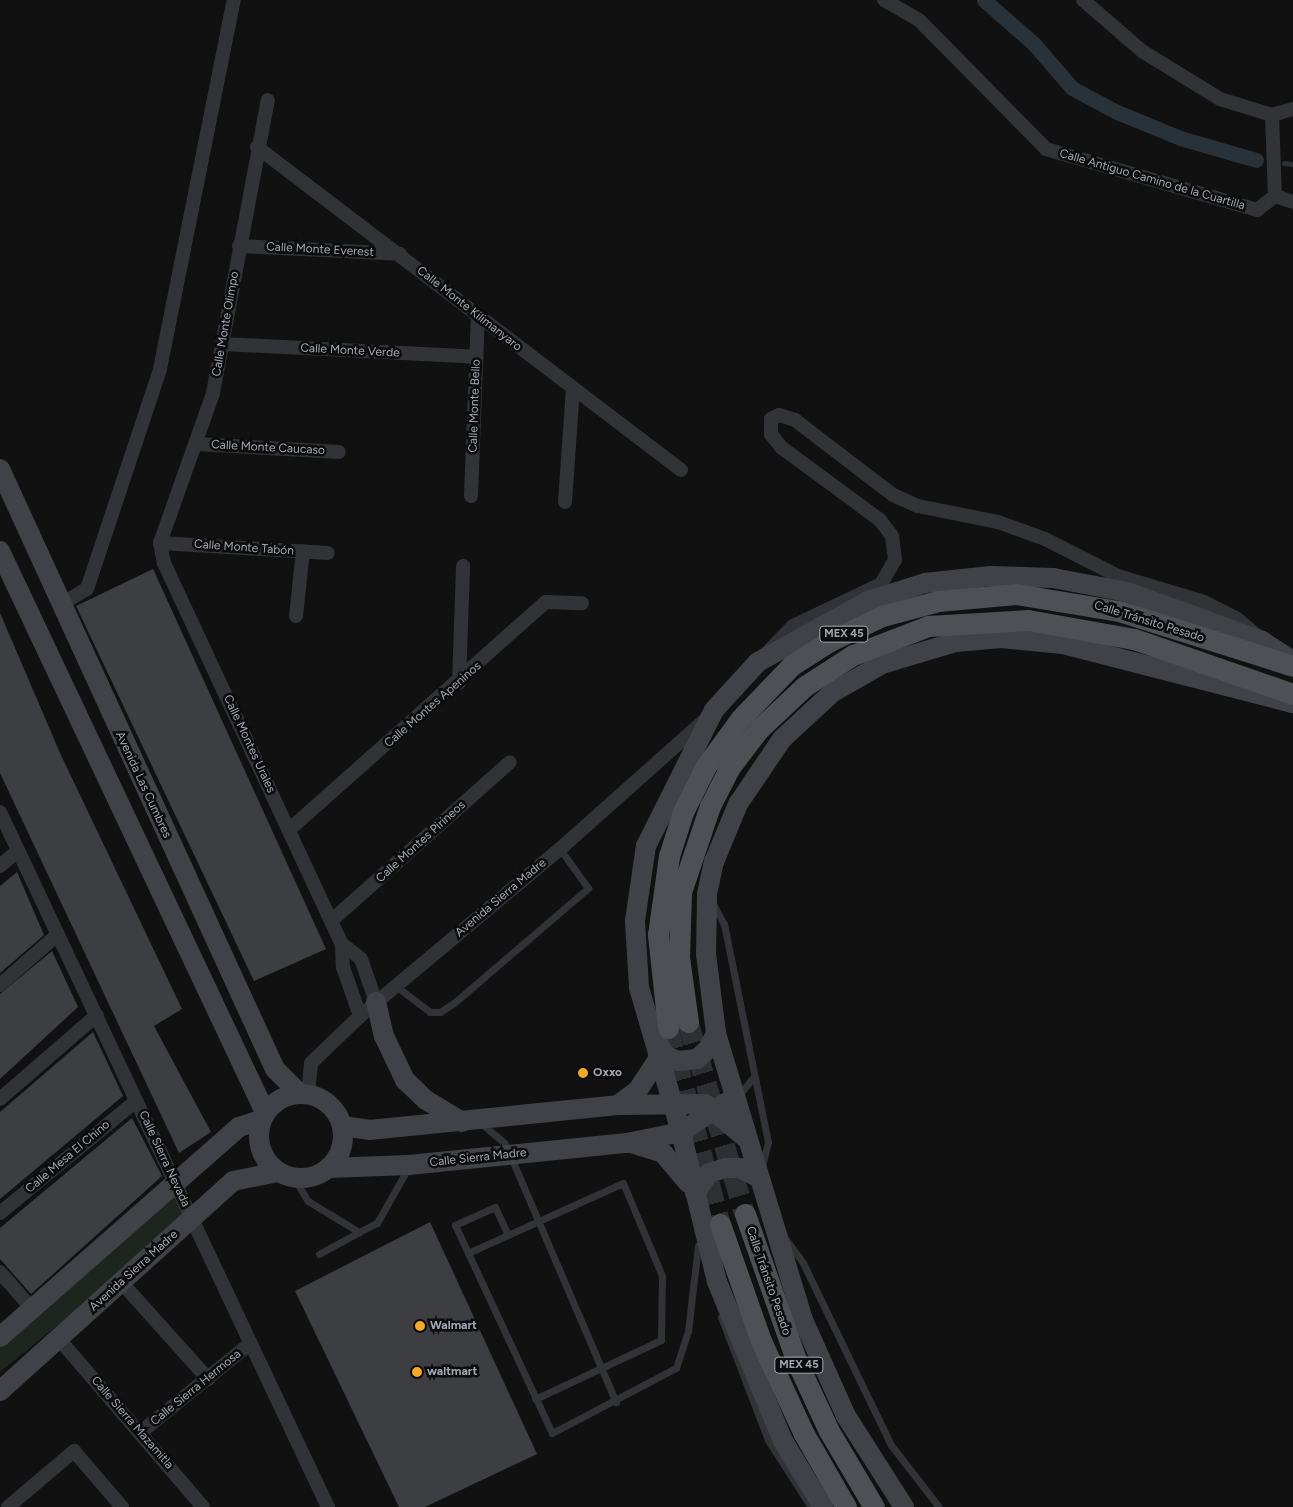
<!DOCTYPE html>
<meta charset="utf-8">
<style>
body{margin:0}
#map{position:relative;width:1293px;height:1507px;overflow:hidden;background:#111112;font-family:Figtree,sans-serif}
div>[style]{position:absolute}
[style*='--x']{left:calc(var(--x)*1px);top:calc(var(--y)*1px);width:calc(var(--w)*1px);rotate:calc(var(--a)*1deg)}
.green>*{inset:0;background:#1d251e}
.stream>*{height:4.5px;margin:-2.25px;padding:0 2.25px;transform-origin:2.25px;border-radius:2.25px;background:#293238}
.canal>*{height:15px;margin:-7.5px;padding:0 7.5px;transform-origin:7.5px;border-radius:7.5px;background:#293238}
.building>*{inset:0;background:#3d3e42}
.primary-tunnel>*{height:21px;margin-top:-10.5px;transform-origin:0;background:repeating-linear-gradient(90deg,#2e2f32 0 21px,transparent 0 32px)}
.lane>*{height:7px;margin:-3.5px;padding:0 3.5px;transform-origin:3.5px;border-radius:3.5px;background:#323337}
.street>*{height:14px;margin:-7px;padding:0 7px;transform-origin:7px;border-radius:7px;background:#323337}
.secondary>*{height:20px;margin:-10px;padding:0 10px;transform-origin:10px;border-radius:10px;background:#404247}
.secondary>.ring{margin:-10px;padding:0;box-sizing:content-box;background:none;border:20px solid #404247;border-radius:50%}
.primary>*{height:21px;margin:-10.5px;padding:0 10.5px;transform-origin:10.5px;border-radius:10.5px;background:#4e5056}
.dots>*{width:14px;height:14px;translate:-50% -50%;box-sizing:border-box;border:2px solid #0c0c0d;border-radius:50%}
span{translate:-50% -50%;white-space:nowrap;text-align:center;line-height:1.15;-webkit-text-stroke:5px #0c0c0d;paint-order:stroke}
.shield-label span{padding:1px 4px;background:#0c0c0d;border:1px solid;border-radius:4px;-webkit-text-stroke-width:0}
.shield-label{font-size:11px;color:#a2a8b3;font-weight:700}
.street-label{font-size:12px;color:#a2a8b3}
.poi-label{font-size:12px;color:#a2a8b3;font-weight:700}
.left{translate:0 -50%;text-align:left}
</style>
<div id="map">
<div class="green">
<i style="clip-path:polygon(172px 1191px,188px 1220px,0 1372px,0 1345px)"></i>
</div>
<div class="stream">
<i style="--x:1284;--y:163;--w:9;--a:6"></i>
</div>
<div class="canal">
<i style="--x:984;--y:0;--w:67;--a:41.3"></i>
<i style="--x:1034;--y:44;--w:58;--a:49.2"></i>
<i style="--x:1072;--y:88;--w:51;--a:28.1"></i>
<i style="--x:1117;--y:112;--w:68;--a:22.4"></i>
<i style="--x:1180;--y:138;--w:79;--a:16.1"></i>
</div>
<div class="building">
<i style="clip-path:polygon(153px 569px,326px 949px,254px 981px,76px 606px)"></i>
<i style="clip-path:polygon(0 613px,60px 753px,182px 1009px,154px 1026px,211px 1132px,179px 1153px,0 773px)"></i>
<i style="clip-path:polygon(17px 872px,44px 935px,0 973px,0 886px)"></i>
<i style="clip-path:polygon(52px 951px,78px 1007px,0 1079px,0 994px)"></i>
<i style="clip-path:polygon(93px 1032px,123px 1096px,0 1199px,0 1112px)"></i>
<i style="clip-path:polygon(132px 1118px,162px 1176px,31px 1294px,0 1259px,0 1228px)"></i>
<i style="clip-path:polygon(430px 1222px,537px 1454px,425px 1507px,399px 1507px,295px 1291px)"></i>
</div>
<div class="primary-tunnel">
<i style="--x:688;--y:1022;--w:200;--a:73.5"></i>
<i style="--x:668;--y:1028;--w:203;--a:75.1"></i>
</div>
<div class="lane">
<i style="--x:711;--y:900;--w:27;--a:62"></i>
<i style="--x:724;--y:924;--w:222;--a:78.6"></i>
<i style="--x:768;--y:1142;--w:25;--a:104"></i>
<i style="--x:396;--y:986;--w:43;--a:37.4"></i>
<i style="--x:430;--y:1012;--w:10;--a:0"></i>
<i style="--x:440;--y:1012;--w:17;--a:-33"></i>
<i style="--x:454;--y:1003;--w:177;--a:-40.6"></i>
<i style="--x:588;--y:888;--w:48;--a:-125.7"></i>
<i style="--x:739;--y:1095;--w:22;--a:-51"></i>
<i style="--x:480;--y:1122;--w:32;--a:41"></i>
<i style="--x:504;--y:1143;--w:13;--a:63"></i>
<i style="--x:510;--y:1155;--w:269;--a:66.8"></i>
<i style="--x:294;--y:1178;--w:27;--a:59"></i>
<i style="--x:308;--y:1201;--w:60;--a:31.3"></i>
<i style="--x:359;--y:1232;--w:20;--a:-27"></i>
<i style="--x:377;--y:1223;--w:63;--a:-60.6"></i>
<i style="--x:508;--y:1235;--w:31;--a:-115"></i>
<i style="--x:495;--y:1207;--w:44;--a:155.8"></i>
<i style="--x:455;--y:1225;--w:230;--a:65"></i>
<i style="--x:552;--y:1433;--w:140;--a:-27.7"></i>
<i style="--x:676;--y:1368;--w:39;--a:-72"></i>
<i style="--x:688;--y:1331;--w:86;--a:-83.3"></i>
<i style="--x:785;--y:1238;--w:31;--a:54"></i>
<i style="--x:803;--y:1263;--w:202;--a:64.2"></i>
<i style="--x:891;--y:1445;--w:78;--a:52.3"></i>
<i style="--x:468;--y:1253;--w:170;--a:-24.3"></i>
<i style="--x:623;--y:1183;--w:101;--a:67.2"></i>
<i style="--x:662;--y:1276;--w:64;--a:90.9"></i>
<i style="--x:661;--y:1340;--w:139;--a:154.9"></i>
<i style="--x:319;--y:1254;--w:46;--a:-28.8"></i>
<i style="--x:721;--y:1317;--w:132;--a:69.1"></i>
<i style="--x:768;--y:1440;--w:80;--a:57.3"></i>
</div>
<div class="street">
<i style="--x:884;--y:0;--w:40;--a:29.7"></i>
<i style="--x:919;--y:20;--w:181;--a:45.4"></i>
<i style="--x:1046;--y:149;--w:220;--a:16.1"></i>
<i style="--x:1257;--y:210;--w:23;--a:-38"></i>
<i style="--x:1275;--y:196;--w:19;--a:18"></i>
<i style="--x:1083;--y:0;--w:78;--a:40.8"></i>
<i style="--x:1142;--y:51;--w:92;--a:31.6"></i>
<i style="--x:1220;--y:99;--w:54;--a:17.1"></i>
<i style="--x:1272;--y:115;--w:22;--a:-16"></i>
<i style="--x:1272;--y:115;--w:81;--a:87.9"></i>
<i style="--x:257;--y:147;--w:533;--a:37.3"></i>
<i style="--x:239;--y:246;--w:161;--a:2.8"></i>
<i style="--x:223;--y:344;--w:254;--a:2.9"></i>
<i style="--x:197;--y:444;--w:142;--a:3.2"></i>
<i style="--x:471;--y:496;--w:179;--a:-87.8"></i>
<i style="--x:565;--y:502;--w:114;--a:-86"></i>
<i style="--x:160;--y:543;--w:20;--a:79"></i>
<i style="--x:164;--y:563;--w:421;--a:65"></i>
<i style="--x:342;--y:944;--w:23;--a:88"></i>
<i style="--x:343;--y:967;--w:52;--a:70.9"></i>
<i style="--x:160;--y:543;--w:159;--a:-70.5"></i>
<i style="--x:213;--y:393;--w:298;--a:-79.4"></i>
<i style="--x:160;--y:543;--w:168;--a:3.4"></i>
<i style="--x:60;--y:605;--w:31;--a:-31"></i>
<i style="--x:87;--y:589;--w:232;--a:-71.6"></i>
<i style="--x:160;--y:369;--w:376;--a:-78.7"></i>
<i style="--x:296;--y:616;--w:65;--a:-83.9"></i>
<i style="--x:767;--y:653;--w:37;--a:-46"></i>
<i style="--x:793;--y:626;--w:98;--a:-25.5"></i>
<i style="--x:881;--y:584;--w:28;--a:-60"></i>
<i style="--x:895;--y:560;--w:24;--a:-97"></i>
<i style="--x:892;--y:536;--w:20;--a:-127"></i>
<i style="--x:880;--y:520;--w:123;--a:-143.6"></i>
<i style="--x:781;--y:447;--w:16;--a:-128"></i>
<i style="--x:771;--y:434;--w:15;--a:-90"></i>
<i style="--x:771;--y:419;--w:9;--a:-27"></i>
<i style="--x:779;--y:415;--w:17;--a:17"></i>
<i style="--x:795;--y:420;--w:123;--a:37.4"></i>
<i style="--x:893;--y:495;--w:27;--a:24"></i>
<i style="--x:918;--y:506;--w:82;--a:11.3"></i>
<i style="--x:998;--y:522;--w:50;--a:19.9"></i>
<i style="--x:1045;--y:539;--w:82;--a:26.9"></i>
<i style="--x:1118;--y:576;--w:90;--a:16.8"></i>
<i style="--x:1204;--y:602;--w:36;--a:27"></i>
<i style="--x:1236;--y:618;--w:26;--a:40"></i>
<i style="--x:459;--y:683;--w:117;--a:-88"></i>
<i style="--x:0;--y:812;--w:769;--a:64.74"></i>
<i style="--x:290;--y:829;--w:342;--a:-41.6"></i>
<i style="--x:546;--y:602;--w:36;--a:2"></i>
<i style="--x:0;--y:866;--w:23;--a:-40"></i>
<i style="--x:331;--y:921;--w:239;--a:-41.6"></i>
<i style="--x:342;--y:944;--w:24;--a:38"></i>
<i style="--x:361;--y:959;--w:46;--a:70.8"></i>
<i style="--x:0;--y:985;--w:77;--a:-41.3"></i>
<i style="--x:308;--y:1093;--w:30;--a:-84"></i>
<i style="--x:311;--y:1063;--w:68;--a:-43.8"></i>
<i style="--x:360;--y:1016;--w:261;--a:-39.9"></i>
<i style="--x:560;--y:849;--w:197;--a:-41.7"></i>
<i style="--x:0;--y:1099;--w:128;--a:-40.9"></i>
<i style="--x:0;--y:1213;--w:176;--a:-39.5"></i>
<i style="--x:0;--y:1272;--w:50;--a:49"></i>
<i style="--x:122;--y:1283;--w:129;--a:48.1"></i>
<i style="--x:59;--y:1339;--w:221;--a:49.4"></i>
<i style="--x:141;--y:1432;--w:141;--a:-39"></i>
<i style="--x:8;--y:1507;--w:87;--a:-40.3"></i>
<i style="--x:74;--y:1451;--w:74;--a:49.4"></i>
</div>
<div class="secondary">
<i style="--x:0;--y:469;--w:660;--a:65.38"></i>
<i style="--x:275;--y:1069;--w:34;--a:45"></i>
<i style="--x:0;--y:551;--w:620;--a:64.72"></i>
<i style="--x:376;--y:1002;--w:35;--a:77"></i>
<i style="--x:384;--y:1036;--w:49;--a:64.5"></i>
<i style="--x:405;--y:1080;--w:29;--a:44"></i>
<i style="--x:426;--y:1100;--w:42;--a:31.4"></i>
<i style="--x:654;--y:1038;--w:22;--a:56"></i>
<i style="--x:666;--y:1056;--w:13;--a:23"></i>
<i style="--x:678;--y:1061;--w:19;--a:-6"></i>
<i style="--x:697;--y:1059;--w:15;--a:-42"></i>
<i style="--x:708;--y:1049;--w:18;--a:-63"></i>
<i class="ring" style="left:259px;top:1094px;width:64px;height:64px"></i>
<i style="--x:618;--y:1105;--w:25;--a:-37"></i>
<i style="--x:638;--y:1090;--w:35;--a:-57"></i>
<i style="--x:342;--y:1126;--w:27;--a:8"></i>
<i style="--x:369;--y:1130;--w:250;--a:-5.7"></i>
<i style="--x:618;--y:1105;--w:87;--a:-0.7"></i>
<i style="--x:705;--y:1104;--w:56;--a:39.9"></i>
<i style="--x:634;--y:1144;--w:30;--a:17"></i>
<i style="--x:663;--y:1153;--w:39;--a:50"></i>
<i style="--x:328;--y:1168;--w:81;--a:-2.1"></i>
<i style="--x:409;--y:1165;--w:219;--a:-5.8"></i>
<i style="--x:627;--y:1143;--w:55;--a:-11.5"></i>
<i style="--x:681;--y:1132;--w:53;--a:-33.4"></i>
<i style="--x:695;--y:1193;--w:24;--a:-55"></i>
<i style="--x:709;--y:1173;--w:17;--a:-17"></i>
<i style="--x:725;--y:1168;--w:15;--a:0"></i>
<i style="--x:740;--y:1168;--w:22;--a:27"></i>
<i style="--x:0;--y:1337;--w:318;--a:-41.3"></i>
<i style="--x:239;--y:1127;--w:23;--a:-18"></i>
<i style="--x:0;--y:1391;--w:314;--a:-42"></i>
<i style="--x:233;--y:1181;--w:46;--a:-11.3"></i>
<i style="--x:823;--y:1507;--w:77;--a:-121.2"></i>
<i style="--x:783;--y:1441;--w:172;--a:-112.5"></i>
<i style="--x:717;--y:1282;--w:154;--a:-103.5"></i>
<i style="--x:681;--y:1132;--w:151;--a:-106.2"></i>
<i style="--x:639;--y:987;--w:66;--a:-93.5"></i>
<i style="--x:635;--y:921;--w:76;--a:-81.7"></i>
<i style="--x:646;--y:846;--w:152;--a:-63.4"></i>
<i style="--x:714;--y:710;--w:65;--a:-47.5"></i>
<i style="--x:758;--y:662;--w:126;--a:-29"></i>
<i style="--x:868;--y:601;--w:60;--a:-17.5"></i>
<i style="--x:925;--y:583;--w:66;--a:-6.1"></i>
<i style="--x:991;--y:576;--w:62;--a:1.8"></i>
<i style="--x:1053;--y:578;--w:75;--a:10.7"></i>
<i style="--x:1127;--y:592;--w:144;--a:19.9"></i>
<i style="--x:1262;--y:641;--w:37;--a:33"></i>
<i style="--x:904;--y:1507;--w:108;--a:-122.5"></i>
<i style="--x:846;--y:1416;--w:105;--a:-114.1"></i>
<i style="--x:803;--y:1320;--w:300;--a:-106.9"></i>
<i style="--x:716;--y:1033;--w:80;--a:-97.2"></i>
<i style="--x:706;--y:954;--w:60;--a:-89"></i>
<i style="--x:707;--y:894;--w:33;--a:-78"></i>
<i style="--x:714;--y:862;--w:63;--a:-67.5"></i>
<i style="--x:738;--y:804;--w:78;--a:-55.9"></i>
<i style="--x:782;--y:739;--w:69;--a:-42.7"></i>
<i style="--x:833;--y:692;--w:56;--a:-29.7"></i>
<i style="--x:882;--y:664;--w:77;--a:-16.6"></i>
<i style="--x:956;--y:642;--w:45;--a:-5.1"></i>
<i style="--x:1001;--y:638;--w:62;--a:5.5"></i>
<i style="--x:1063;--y:644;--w:237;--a:14.4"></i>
</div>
<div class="primary">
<i style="--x:688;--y:1022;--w:66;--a:-97.9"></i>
<i style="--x:679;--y:957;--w:65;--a:-88.2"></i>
<i style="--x:681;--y:892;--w:91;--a:-71.4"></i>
<i style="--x:710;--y:806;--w:44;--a:-62.9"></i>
<i style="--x:730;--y:767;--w:48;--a:-52.7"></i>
<i style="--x:759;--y:729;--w:63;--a:-43.1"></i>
<i style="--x:805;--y:686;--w:57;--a:-32.9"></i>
<i style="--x:853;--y:655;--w:80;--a:-21.1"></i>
<i style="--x:928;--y:626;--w:100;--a:-3.4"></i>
<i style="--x:1028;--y:620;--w:108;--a:10.2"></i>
<i style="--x:1134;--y:639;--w:168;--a:19.1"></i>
<i style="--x:668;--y:1028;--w:94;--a:-96.1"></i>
<i style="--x:658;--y:935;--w:80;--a:-82.1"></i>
<i style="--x:669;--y:856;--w:46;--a:-72.3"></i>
<i style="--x:683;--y:812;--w:51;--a:-63.4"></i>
<i style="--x:706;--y:766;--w:59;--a:-53.9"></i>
<i style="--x:741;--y:718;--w:74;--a:-46.1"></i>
<i style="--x:792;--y:665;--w:45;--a:-32.3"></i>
<i style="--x:830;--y:641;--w:58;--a:-25.7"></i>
<i style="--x:882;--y:616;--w:58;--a:-15"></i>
<i style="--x:938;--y:601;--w:78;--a:-5.1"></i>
<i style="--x:1016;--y:594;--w:104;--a:9.4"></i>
<i style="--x:1119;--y:611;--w:182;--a:17.5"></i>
<i style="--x:745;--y:1214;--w:155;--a:70.7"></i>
<i style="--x:796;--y:1360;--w:78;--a:65.1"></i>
<i style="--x:829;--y:1431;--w:88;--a:59.4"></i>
<i style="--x:720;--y:1224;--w:124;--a:70.7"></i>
<i style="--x:761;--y:1341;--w:102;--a:65.2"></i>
<i style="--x:804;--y:1434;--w:84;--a:60.1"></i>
</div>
<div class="dots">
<i style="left:583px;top:1073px;background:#f4a827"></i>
<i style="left:420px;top:1326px;background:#f4a827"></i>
<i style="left:417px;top:1372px;background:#f4a827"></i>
</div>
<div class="shield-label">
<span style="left:844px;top:634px">MEX 45</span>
<span style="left:799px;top:1365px">MEX 45</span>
</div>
<div class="street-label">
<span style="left:1152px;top:180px;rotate:16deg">Calle Antiguo Camino de la Cuartilla</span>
<span style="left:320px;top:250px;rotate:3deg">Calle Monte Everest</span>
<span style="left:469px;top:309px;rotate:38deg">Calle Monte Kilimanyaro</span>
<span style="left:226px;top:324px;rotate:-80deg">Calle Monte Olimpo</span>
<span style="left:350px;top:351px;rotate:3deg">Calle Monte Verde</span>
<span style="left:475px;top:406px;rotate:-88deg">Calle Monte Bello</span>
<span style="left:268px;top:448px;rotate:3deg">Calle Monte Caucaso</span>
<span style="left:244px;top:548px;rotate:4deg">Calle Monte Tabón</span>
<span style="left:1149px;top:622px;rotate:17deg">Calle Tránsito Pesado</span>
<span style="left:433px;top:705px;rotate:-41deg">Calle Montes Apeninos</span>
<span style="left:249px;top:744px;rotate:65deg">Calle Montes Urales</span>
<span style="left:143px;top:785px;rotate:65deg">Avenida Las Cumbres</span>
<span style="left:421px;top:842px;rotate:-42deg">Calle Montes Pirineos</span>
<span style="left:501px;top:898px;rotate:-40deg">Avenida Sierra Madre</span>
<span style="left:68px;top:1157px;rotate:-40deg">Calle Mesa El Chino</span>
<span style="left:478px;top:1158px;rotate:-6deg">Calle Sierra Madre</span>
<span style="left:164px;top:1159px;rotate:65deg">Calle Sierra Nevada</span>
<span style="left:134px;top:1271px;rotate:-42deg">Avenida Sierra Madre</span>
<span style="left:768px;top:1281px;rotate:71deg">Calle Tránsito Pesado</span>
<span style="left:196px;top:1388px;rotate:-39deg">Calle Sierra Hermosa</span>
<span style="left:132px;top:1423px;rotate:49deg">Calle Sierra Mazamitla</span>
</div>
<div class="poi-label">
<span class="left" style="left:593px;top:1073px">Oxxo</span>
<span class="left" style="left:430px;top:1326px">Walmart</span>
<span class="left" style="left:427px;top:1372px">waltmart</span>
</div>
</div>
